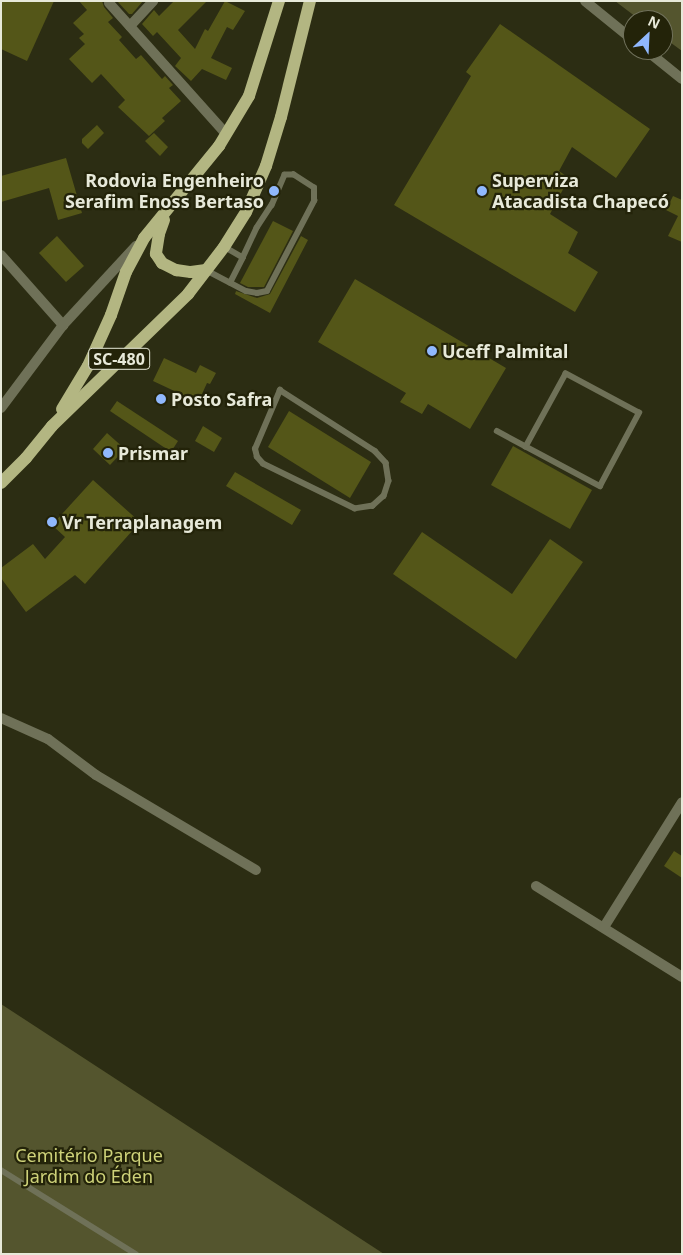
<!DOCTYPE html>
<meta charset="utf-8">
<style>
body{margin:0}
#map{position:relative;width:683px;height:1255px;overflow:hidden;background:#2c2d13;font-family:"Noto Sans",sans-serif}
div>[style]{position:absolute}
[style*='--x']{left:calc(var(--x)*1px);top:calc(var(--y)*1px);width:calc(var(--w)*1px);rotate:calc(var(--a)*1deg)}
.green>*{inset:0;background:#54552e}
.building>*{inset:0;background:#545618}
.service>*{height:5.5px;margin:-2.75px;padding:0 2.75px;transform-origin:2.75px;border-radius:2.75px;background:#6f7158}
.minor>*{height:10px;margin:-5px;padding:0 5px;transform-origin:5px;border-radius:5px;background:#6f7158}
.primary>*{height:12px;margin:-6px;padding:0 6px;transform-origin:6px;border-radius:6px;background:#b3b682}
.dots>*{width:14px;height:14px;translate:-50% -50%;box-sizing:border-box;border:2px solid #232309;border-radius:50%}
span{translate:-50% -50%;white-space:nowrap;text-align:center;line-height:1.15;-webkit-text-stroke:4.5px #232309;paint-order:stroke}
.shield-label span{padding:1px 4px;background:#232309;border:1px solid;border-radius:4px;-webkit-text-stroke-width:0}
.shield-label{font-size:16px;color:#e7e9d9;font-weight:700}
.poi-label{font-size:18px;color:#e7e9d9;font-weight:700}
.right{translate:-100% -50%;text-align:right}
.left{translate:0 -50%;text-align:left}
.park-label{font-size:18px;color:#ced279}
.frame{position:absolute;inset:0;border:2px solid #e7e9d9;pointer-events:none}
.north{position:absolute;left:623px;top:10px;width:50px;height:50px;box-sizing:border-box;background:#232309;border:1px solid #71725c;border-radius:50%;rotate:25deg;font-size:14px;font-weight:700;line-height:20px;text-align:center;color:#e7e9d9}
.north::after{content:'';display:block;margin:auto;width:18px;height:22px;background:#90b8fd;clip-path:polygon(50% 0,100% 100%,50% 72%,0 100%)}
</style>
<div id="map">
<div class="green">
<i style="clip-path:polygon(615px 1px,682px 1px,682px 51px,663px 37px,663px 20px,640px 20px)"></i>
<i style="clip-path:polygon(1px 1004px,384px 1254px,1px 1254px)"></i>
</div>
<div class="building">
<i style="clip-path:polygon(1px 1px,54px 1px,27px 61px,1px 49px)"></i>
<i style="clip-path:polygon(79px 1px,102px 1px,104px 7px,113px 18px,108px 22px,122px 37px,119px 40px,136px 59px,141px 55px,162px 79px,165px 76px,173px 85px,169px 88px,181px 101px,162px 118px,165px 121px,149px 136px,118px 107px,125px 100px,101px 74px,92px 83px,69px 59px,85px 44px,79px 38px,84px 34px,73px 23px,87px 10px)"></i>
<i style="clip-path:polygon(117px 1px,143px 1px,132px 14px,129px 14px)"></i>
<i style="clip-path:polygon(174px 1px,207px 1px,178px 30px,195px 49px,205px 29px,208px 31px,225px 1px,245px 11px,233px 30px,227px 27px,211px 58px,232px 68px,226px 80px,202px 69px,191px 81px,175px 66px,181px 58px,157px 32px,153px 36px,142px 24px,154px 10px,159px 16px)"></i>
<i style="clip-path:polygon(500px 24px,650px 129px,616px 178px,572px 147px,559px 171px,569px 178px,550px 214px,578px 232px,568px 253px,598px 272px,575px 312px,394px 205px,471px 76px,466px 72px)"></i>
<i style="clip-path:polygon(97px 125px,104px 133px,88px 149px,82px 143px,82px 139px)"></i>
<i style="clip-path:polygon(154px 133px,168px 147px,160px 156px,145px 141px)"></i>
<i style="clip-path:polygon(66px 158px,82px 213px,58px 220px,49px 188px,1px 202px,1px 176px)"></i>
<i style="clip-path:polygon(673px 196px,682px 200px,682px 242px,668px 236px,678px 216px,666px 210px)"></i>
<i style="clip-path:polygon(273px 221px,293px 231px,264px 287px,248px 287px,240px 283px)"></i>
<i style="clip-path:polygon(57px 236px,84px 266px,66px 282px,39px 253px)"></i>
<i style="clip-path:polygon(301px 236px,308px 240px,270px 313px,235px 294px,236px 291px,257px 298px,270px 294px)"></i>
<i style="clip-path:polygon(355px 279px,506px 368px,470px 429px,428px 404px,422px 414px,400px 402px,406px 393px,318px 342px)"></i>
<i style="clip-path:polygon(164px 358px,196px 373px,200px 365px,216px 373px,210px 384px,207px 383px,196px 407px,183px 400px,185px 396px,153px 381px)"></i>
<i style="clip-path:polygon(117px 401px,178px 441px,171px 452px,110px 411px)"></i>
<i style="clip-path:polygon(289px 411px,371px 462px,350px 498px,268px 447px)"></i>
<i style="clip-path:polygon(203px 426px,222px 438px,214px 452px,195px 441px)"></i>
<i style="clip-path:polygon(107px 433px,125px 449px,110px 465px,93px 449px)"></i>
<i style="clip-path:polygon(513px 446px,592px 490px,570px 529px,491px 485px)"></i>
<i style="clip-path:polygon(235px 472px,301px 510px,292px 525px,226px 486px)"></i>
<i style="clip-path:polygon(93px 480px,140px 522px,85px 584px,75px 575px,26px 612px,1px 578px,1px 568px,33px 544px,45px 559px,65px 537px,52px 525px)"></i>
<i style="clip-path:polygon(422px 532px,512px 594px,550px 539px,583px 562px,516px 659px,393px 574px)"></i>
<i style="clip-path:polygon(674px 851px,682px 856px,682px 878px,664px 866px)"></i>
</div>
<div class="service">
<i style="--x:206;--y:270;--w:45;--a:27.7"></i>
<i style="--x:246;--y:291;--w:11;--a:10"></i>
<i style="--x:257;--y:293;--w:10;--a:-11"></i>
<i style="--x:267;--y:291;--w:102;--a:-62.4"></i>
<i style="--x:314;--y:201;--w:13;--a:-90"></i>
<i style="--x:314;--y:188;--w:24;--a:-147"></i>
<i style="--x:294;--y:175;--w:9;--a:180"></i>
<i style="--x:285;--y:175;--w:33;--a:113"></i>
<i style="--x:272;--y:205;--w:27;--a:123"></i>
<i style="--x:257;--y:228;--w:33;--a:115"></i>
<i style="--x:243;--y:258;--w:22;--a:-150"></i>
<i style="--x:230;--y:283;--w:28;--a:-63"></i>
<i style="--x:280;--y:390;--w:113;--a:32.7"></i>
<i style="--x:375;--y:451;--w:16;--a:47"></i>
<i style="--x:386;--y:463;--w:18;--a:81"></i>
<i style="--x:389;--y:481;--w:16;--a:108"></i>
<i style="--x:384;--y:496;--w:15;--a:138"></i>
<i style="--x:373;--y:506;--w:18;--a:171"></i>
<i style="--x:355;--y:509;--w:102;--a:-153.9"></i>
<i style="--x:263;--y:464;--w:9;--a:-131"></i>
<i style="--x:257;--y:457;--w:8;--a:-104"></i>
<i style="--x:255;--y:449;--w:64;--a:-67"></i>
<i style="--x:497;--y:431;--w:117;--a:28.1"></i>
<i style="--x:600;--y:486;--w:83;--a:-61.9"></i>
<i style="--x:639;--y:413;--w:83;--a:-151.9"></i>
<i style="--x:566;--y:374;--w:83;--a:118.7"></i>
<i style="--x:1;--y:1170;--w:159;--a:31.9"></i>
</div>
<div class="minor">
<i style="--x:585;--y:1;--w:62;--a:39.1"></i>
<i style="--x:109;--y:3;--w:176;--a:48.2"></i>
<i style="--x:130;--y:26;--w:34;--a:-47"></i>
<i style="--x:646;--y:50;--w:46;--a:38.9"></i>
<i style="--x:1;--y:255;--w:94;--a:48.5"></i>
<i style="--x:1;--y:408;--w:104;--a:-53.2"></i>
<i style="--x:63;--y:325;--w:108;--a:-47.3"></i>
<i style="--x:1;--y:718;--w:51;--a:24.1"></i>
<i style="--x:48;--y:739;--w:60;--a:36.9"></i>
<i style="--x:96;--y:775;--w:186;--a:30.7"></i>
<i style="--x:536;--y:886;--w:172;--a:31.9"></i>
<i style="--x:604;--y:927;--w:147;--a:-58"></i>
</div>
<div class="primary">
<i style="--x:164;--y:220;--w:15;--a:110"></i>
<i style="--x:159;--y:234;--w:20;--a:99"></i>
<i style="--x:156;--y:254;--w:11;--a:56"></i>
<i style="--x:162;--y:263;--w:16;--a:27"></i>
<i style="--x:176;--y:270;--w:15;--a:8"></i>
<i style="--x:191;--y:272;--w:15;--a:-8"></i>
<i style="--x:62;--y:409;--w:50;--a:-58.8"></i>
<i style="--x:88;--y:366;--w:56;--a:-65.7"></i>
<i style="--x:111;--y:315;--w:46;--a:-70.8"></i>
<i style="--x:126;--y:272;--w:38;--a:-62"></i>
<i style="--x:144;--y:238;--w:119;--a:-50.8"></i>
<i style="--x:219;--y:146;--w:58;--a:-59"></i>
<i style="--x:249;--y:96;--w:100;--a:-72.5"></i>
<i style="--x:1;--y:483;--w:35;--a:-45"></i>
<i style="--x:26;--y:458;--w:41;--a:-50.9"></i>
<i style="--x:52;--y:426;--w:190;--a:-44.1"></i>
<i style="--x:188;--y:294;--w:59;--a:-52.5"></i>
<i style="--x:224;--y:247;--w:41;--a:-57.8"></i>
<i style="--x:246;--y:212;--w:50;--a:-66.5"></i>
<i style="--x:266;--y:166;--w:51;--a:-73"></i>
<i style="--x:281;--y:117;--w:120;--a:-76"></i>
</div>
<div class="dots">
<i style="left:274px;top:191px;background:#90b8fd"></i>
<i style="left:482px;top:191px;background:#90b8fd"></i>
<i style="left:432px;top:351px;background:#90b8fd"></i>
<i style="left:161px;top:399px;background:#90b8fd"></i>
<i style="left:108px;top:453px;background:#90b8fd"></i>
<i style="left:52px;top:522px;background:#90b8fd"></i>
</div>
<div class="shield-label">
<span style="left:119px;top:359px">SC-480</span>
</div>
<div class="poi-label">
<span class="right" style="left:264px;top:191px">Rodovia Engenheiro<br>Serafim Enoss Bertaso</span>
<span class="left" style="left:492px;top:191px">Superviza<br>Atacadista Chapecó</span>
<span class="left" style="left:442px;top:351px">Uceff Palmital</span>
<span class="left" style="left:171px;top:399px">Posto Safra</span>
<span class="left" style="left:118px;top:453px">Prismar</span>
<span class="left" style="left:62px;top:522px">Vr Terraplanagem</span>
</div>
<div class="park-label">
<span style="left:89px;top:1166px">Cemitério Parque<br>Jardim do Éden</span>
</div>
<div class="frame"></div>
<div class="north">N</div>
</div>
